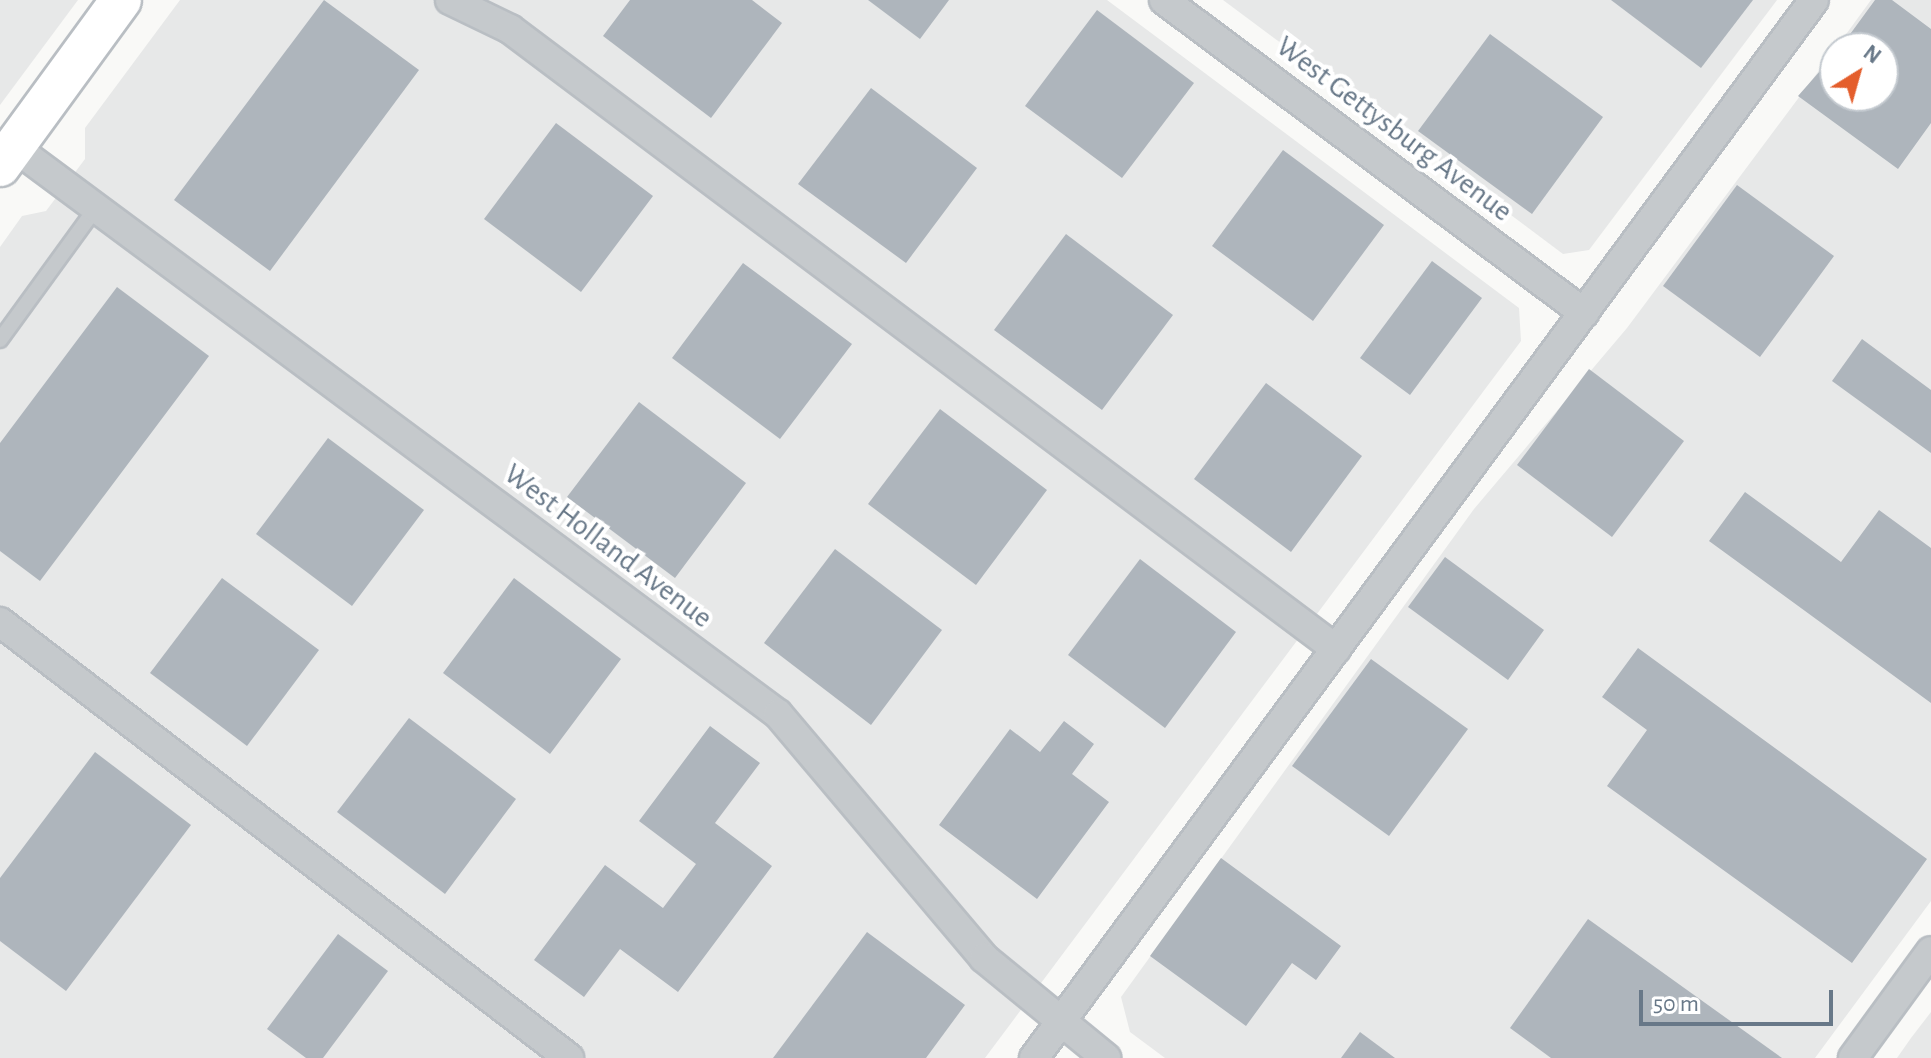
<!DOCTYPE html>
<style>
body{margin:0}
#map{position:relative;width:1931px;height:1058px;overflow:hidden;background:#f9f9f7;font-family:"Alegreya Sans",sans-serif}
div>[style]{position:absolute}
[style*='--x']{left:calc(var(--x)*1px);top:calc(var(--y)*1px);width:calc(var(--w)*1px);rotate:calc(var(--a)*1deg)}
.built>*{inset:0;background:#e7e8e8}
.building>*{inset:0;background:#aeb5bc}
.roads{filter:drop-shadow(2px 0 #b9bec3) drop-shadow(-2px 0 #b9bec3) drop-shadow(0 2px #b9bec3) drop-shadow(0 -2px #b9bec3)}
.lane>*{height:14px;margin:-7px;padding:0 7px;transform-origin:7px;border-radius:7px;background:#c5c9cc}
.street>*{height:28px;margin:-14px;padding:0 14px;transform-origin:14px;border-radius:14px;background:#c5c9cc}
.secondary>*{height:40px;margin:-20px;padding:0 20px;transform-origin:20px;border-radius:20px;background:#fff}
span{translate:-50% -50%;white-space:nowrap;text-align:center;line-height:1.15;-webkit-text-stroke:8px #fff;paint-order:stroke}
.street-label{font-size:30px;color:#687888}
.north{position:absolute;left:1819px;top:32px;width:80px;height:80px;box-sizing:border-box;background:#fff;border:2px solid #c3c9cf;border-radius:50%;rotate:37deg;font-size:22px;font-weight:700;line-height:32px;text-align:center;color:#687888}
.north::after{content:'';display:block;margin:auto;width:28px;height:36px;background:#e45e2c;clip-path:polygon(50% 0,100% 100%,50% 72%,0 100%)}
.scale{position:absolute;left:1639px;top:990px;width:194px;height:36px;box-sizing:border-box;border:4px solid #687888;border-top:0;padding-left:10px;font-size:24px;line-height:28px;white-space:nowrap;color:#687888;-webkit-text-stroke:6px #fff;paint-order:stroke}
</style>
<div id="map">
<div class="built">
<i style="clip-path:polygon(0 0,78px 0,0 105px)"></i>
<i style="clip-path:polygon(180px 0,1107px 0,1519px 308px,1521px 341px,985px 1058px,0 1058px,0 247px,22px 216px,46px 211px,85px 159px,85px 128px)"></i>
<i style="clip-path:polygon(1223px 0,1777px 0,1589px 250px,1563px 254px)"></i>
<i style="clip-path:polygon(1871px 0,1931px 0,1931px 901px,1815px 1058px,1165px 1058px,1130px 1032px,1121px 997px,1474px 509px,1627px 328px,1835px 49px,1835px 96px,1883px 96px,1883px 48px,1836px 48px)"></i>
<i style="clip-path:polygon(1931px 1012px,1931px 1058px,1897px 1058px,1911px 1038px)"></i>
</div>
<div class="building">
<i style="clip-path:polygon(324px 0,419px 70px,270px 271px,174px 200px)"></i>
<i style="clip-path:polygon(630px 0,752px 0,782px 23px,711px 118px,603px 36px)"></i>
<i style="clip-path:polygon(868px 0,949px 0,920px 39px)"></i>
<i style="clip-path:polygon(1611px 0,1753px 0,1701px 68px)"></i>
<i style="clip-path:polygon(1875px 0,1892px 0,1931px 29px,1931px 123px,1898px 169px,1798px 96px,1835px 54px,1835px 96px,1883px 96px,1883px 48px,1840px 48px)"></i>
<i style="clip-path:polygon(1097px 10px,1194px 83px,1122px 178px,1025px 106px)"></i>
<i style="clip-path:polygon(1490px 34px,1603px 117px,1532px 214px,1418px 131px)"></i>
<i style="clip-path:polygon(871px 88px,977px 168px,906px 263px,798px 184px)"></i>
<i style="clip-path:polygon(556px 123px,653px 196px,581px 292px,484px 219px)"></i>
<i style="clip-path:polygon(1283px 150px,1384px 225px,1313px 321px,1212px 246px)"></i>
<i style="clip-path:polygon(1737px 185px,1834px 256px,1760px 357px,1663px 286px)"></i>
<i style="clip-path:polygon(1066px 234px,1173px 315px,1102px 410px,994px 330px)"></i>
<i style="clip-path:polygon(1432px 261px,1482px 298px,1410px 395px,1360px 358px)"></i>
<i style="clip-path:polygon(743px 263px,852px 344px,780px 439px,672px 358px)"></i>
<i style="clip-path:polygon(117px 287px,209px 356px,40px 581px,0 551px,0 443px)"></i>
<i style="clip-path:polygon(1862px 339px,1931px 390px,1931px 453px,1832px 381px)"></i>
<i style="clip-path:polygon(1589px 369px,1684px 441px,1612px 537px,1517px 465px)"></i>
<i style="clip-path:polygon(1266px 383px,1362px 456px,1291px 552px,1194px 479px)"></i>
<i style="clip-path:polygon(639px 402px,746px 483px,675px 578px,567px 497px)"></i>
<i style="clip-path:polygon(940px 409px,1047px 490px,976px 585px,868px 504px)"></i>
<i style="clip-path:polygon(328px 438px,424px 510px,352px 606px,256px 534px)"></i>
<i style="clip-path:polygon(1745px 492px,1841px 562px,1879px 510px,1931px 548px,1931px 703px,1709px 541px)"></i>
<i style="clip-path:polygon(835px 549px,942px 630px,871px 725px,764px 643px)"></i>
<i style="clip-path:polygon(1445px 557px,1544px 630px,1508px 680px,1408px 607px)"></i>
<i style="clip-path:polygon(1140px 559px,1236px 632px,1165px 728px,1068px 655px)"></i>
<i style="clip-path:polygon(222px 578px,319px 650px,247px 746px,150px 673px)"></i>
<i style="clip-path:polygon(514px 578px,621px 659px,550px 754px,443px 673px)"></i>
<i style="clip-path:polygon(1638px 648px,1927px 859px,1852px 963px,1607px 786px,1647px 730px,1602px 697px)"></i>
<i style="clip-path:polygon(1371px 659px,1468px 729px,1389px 836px,1292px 766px)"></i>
<i style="clip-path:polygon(409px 718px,516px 799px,445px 894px,337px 812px)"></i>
<i style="clip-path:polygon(1064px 721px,1094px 744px,1072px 774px,1109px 802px,1037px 899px,939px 825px,1010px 729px,1040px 752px)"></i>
<i style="clip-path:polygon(710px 726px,760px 763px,715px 823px,772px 866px,678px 992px,620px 949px,584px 997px,534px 960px,605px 865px,663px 908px,696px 864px,639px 821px)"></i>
<i style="clip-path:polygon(95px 752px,191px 825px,66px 991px,0 941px,0 878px)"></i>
<i style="clip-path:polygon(1221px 858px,1341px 946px,1316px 980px,1292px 963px,1246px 1026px,1150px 956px)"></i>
<i style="clip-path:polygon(1588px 919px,1782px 1058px,1551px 1058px,1510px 1028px)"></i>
<i style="clip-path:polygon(867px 932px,965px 1005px,926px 1058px,773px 1058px)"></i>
<i style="clip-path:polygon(338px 934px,388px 971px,323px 1058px,306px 1058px,267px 1029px)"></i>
<i style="clip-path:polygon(1360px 1032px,1395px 1058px,1341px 1058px)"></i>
</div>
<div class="roads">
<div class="lane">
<i style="--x:0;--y:340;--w:163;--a:-54"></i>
</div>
<div class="street">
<i style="--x:450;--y:0;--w:67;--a:25.8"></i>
<i style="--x:510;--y:29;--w:1033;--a:36.89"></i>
<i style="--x:1164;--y:0;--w:524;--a:36.69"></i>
<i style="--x:14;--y:147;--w:951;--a:36.58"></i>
<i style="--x:778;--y:714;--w:319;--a:49.8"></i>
<i style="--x:984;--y:958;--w:158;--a:39.3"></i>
<i style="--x:0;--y:622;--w:717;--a:37.46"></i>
<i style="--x:1034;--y:1058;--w:1314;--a:-53.6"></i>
<i style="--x:1853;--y:1058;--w:132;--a:-53.9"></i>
</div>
<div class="secondary">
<i style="--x:0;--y:166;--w:205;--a:-53.9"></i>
</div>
</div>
<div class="street-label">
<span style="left:1394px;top:129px;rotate:37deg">West Gettysburg Avenue</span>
<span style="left:608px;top:546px;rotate:37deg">West Holland Avenue</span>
</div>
<div class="north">N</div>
<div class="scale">50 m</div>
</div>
